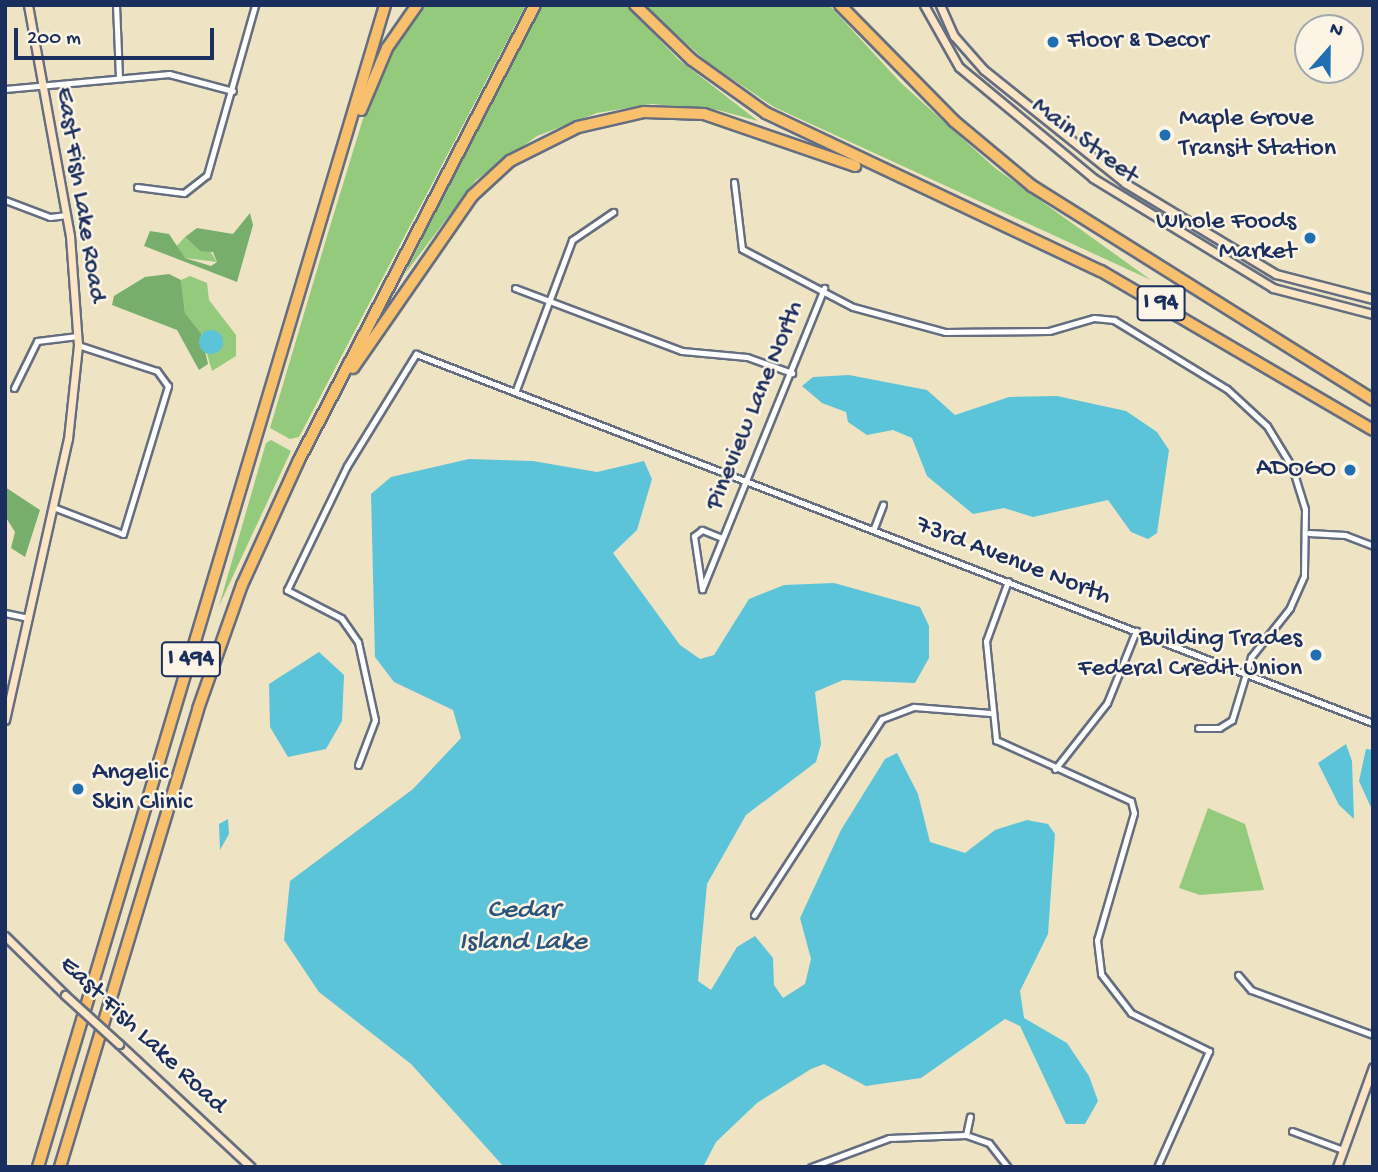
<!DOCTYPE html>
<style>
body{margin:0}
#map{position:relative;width:1378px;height:1172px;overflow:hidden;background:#eee3c3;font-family:"Gochi Hand",sans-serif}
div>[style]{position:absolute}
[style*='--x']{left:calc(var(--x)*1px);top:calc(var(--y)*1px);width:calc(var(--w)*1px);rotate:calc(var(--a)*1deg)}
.green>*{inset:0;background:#94ca7c}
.forest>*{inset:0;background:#77ae6c}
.water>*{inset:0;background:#5cc4d8}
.round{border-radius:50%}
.roads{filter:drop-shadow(2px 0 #656e81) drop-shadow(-2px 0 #656e81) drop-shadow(0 2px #656e81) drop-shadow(0 -2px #656e81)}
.street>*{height:5px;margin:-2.5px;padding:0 2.5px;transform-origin:2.5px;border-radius:2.5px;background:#fff}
.secondary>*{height:7px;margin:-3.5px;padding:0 3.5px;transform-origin:3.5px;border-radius:3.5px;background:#fce5c4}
.highway>*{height:10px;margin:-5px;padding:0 5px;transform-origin:5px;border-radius:5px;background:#f8bf6c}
.bridges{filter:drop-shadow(2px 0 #656e81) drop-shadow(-2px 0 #656e81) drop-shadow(0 2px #656e81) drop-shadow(0 -2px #656e81)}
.secondary-bridge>*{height:7px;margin:-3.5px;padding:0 3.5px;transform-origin:3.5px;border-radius:3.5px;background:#fce5c4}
.dots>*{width:19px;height:19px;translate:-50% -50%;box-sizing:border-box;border:4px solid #fcf5e5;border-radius:50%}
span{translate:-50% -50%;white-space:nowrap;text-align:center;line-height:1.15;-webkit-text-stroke:5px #fcf5e5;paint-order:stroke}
.shield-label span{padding:2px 5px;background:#fcf5e5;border:2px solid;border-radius:5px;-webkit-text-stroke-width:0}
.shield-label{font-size:24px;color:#1b2f5e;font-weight:700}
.poi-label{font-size:26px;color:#1b2f5e}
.left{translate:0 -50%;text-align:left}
.right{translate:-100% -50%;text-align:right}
.street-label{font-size:26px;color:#1b2f5e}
.water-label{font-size:28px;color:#2b547c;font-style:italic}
.frame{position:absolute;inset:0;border:7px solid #1b2f5e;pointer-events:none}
.north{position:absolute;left:1294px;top:14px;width:70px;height:70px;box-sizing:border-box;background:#fcf5e5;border:2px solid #a2a6af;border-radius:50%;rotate:21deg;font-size:19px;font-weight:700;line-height:28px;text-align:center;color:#1b2f5e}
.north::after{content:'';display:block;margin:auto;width:24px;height:32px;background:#1f6fb2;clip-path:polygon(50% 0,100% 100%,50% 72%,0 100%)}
.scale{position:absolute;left:14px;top:28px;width:200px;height:32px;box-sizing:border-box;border:4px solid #1b2f5e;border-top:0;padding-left:9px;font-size:21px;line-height:24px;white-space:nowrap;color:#1b2f5e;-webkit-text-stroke:5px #fcf5e5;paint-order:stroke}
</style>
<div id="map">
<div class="green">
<i style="clip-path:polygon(422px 5px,526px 5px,299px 437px,290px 439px,270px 428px,328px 233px,370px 96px,387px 57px)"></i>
<i style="clip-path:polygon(540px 5px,626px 5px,678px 59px,758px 121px,718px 110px,652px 104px,597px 113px,537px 136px,476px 180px,404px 275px)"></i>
<i style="clip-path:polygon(644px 5px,829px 5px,901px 83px,995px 168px,1151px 280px,774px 107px,707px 62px)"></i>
<i style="clip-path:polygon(185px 237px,200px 251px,209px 249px,217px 262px,185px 258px,174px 249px)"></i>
<i style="clip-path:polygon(190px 276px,207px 283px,209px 300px,236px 335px,236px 356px,212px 371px,201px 333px,185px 313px,181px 280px)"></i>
<i style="clip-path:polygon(271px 440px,291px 451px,219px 606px,266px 443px)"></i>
<i style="clip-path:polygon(1208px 808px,1245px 824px,1264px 890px,1200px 895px,1179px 888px)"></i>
</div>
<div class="forest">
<i style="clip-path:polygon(250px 213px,253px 225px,237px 282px,144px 246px,150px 231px,169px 234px,185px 258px,211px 266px,217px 262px,213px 252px,200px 251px,185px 237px,197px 228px,233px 234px)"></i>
<i style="clip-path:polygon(169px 274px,181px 280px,185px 313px,201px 333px,208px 364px,199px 370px,177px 330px,112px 305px,114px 296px,145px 277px)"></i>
<i style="clip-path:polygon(5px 487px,40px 510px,25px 557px,11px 548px,15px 532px,5px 516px)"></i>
</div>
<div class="water">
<i class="round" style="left:199px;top:330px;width:24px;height:24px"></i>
<i style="clip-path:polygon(849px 375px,927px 390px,955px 415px,1009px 397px,1057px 396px,1126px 411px,1157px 432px,1169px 450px,1157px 533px,1148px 539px,1131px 532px,1108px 500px,1033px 517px,1004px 508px,973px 514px,927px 476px,912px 438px,893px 430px,867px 435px,848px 422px,846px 412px,822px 403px,802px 386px,813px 377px)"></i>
<i style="clip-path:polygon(469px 459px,533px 461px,597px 472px,644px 461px,652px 479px,637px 530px,613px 553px,680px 645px,700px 659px,714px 655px,749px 599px,784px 585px,834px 583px,920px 607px,929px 626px,929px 658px,915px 683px,843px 680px,815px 692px,821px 744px,816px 762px,746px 815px,707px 884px,698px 981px,711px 990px,737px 947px,755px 936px,773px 958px,774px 985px,783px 998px,805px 984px,811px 959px,800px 918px,841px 830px,885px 759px,897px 753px,918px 794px,930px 842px,965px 853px,995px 830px,1027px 820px,1048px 824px,1055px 834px,1048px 934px,1020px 991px,1024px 1018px,1067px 1043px,1089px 1076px,1098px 1101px,1085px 1124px,1066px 1124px,1020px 1026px,1005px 1019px,921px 1078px,866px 1086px,824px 1064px,811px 1069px,757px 1103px,716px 1142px,703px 1167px,504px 1167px,411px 1064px,319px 992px,284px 940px,290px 881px,413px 789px,461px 738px,453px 710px,394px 682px,375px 657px,371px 494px,391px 477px)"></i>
<i style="clip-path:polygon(319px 652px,344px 675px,342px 721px,326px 749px,288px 757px,270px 727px,269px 684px)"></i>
<i style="clip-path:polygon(1346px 744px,1352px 761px,1354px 819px,1339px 805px,1318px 763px)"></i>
<i style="clip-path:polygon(1366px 749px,1373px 750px,1373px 812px,1359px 781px)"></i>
<i style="clip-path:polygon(228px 819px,229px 834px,220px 850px,219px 824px)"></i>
</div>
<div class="roads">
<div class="street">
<i style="--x:116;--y:5;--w:71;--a:87.6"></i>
<i style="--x:5;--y:89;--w:165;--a:-5.2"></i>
<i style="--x:169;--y:74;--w:66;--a:14.9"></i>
<i style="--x:734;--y:182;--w:67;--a:83.2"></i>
<i style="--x:742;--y:249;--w:125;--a:27.6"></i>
<i style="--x:853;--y:307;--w:95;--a:15.2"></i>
<i style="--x:945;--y:332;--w:104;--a:-0.6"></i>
<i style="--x:1049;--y:331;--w:47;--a:-16.1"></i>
<i style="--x:1094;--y:318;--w:20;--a:6"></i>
<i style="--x:1114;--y:320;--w:132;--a:31.4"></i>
<i style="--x:1227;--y:389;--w:54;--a:42.8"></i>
<i style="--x:1267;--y:426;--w:48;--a:58.6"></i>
<i style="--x:1292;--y:467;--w:44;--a:72.8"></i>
<i style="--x:1305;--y:509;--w:67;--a:90.9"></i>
<i style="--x:1304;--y:576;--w:35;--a:114"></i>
<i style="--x:1290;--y:608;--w:63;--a:128.5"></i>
<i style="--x:1251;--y:657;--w:66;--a:106.8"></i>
<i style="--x:1232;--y:720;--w:15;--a:148"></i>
<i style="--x:1219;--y:728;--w:21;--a:180"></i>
<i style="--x:137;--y:187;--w:47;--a:7.3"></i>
<i style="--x:184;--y:193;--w:29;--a:-38"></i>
<i style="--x:207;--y:175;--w:177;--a:-74.2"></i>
<i style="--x:5;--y:200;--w:48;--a:20.7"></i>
<i style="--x:50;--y:217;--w:17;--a:-7"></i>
<i style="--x:515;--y:288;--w:178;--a:20.7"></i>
<i style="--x:682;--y:351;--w:65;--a:5.3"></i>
<i style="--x:747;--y:357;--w:48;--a:19.6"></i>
<i style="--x:14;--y:388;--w:52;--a:-63.9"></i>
<i style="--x:37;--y:341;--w:41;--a:-7"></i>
<i style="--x:516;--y:390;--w:160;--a:-69.5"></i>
<i style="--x:572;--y:240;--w:50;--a:-34.3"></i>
<i style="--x:53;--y:507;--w:75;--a:21.1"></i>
<i style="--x:123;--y:534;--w:155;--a:-73.1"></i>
<i style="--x:168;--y:386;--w:19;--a:-126"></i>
<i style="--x:157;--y:371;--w:83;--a:-161.8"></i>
<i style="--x:874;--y:528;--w:25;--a:-69"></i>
<i style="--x:1309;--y:533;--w:36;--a:3"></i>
<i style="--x:1345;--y:535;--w:30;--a:21"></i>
<i style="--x:722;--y:538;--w:22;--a:-158"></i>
<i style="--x:702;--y:530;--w:10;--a:143"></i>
<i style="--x:694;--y:536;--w:54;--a:81.4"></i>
<i style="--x:702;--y:589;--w:325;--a:-67.9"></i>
<i style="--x:1008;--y:581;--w:64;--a:110.1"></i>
<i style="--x:986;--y:641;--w:100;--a:84.2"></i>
<i style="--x:996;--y:740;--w:148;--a:24.3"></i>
<i style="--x:1131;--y:801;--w:12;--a:76"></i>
<i style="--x:1134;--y:813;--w:132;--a:106.2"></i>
<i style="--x:1097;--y:940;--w:34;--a:83"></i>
<i style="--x:1101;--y:974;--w:49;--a:52.4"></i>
<i style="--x:1131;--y:1013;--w:87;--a:26"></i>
<i style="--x:1209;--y:1051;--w:127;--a:114.1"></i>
<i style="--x:5;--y:613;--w:24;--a:12"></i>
<i style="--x:358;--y:765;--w:48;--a:-69.3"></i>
<i style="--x:375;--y:720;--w:80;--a:-102.3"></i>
<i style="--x:358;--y:642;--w:29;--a:-125"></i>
<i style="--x:341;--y:618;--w:61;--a:-152.6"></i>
<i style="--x:287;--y:590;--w:138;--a:-64.2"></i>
<i style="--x:347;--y:466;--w:132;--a:-58.4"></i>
<i style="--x:416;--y:354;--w:1026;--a:21.09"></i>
<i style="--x:1055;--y:769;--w:84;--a:-51.8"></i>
<i style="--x:1107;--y:703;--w:78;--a:-68.1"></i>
<i style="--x:754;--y:915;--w:234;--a:-56.9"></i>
<i style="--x:882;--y:719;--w:34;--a:-21"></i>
<i style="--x:914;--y:707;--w:77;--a:4.5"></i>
<i style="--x:1238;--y:975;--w:20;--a:49"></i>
<i style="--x:1251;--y:990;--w:130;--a:20.2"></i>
<i style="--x:1292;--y:1131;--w:54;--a:20.4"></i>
<i style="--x:966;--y:1135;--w:19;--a:-78"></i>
<i style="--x:811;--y:1167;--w:83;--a:-20.4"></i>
<i style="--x:889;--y:1138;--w:77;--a:-2.2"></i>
<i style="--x:966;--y:1135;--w:24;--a:19"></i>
<i style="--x:989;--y:1143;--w:31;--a:52"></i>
</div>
<div class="secondary">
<i style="--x:924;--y:5;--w:71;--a:60.6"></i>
<i style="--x:959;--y:67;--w:174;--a:39.6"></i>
<i style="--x:1093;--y:178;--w:211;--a:31.4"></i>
<i style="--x:1273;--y:288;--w:103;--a:14.6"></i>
<i style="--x:940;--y:5;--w:34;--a:66"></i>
<i style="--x:954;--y:36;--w:45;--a:48.6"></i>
<i style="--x:984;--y:70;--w:181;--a:38.7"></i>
<i style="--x:1125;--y:183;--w:176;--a:31.1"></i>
<i style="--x:1276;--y:274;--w:100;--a:14.5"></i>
<i style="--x:5;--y:720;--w:288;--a:-77.4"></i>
<i style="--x:68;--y:439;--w:95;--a:-83.9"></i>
<i style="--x:78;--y:345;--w:109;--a:-94.2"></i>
<i style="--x:70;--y:236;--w:235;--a:-100.3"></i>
<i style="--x:5;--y:936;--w:84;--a:44.5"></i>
<i style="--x:119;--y:1044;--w:180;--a:43"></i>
<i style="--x:1337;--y:1167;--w:106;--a:-70.2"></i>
</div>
<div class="highway">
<i style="--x:635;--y:5;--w:79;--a:44"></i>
<i style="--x:692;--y:60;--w:91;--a:35.6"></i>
<i style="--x:766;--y:113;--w:370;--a:25.3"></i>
<i style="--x:1101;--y:271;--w:315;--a:30.3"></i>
<i style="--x:840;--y:5;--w:163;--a:45.5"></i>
<i style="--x:954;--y:121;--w:102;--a:39.8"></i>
<i style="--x:1032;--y:186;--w:403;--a:32.1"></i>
<i style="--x:361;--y:110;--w:67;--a:-67.2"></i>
<i style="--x:387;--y:48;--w:52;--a:-55.1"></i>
<i style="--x:353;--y:368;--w:209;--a:-55.3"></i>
<i style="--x:472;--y:196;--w:52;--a:-42.6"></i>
<i style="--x:510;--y:161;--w:76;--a:-26.6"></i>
<i style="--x:578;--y:127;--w:68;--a:-12.8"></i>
<i style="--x:644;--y:112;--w:60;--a:1.9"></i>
<i style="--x:704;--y:114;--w:160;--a:19"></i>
<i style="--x:38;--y:1167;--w:1213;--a:-73.37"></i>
<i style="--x:60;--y:1167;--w:478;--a:-73.2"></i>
<i style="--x:198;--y:709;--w:132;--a:-70.5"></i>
<i style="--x:242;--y:585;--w:137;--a:-65.5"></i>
<i style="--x:299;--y:460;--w:513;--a:-62.59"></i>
</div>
</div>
<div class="bridges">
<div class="secondary-bridge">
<i style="--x:65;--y:995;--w:73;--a:42.2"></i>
</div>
</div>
<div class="dots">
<i style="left:1053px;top:42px;background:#1f6fb2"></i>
<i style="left:1165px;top:135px;background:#1f6fb2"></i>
<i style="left:1310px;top:238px;background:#1f6fb2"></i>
<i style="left:1350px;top:470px;background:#1f6fb2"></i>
<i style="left:1316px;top:655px;background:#1f6fb2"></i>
<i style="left:78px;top:789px;background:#1f6fb2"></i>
</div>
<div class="shield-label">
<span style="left:1161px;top:303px">I 94</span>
<span style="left:191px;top:659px">I 494</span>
</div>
<div class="poi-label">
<span class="left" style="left:1067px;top:42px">Floor &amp; Decor</span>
<span class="left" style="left:1179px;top:135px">Maple Grove<br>Transit Station</span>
<span class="right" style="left:1296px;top:238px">Whole Foods<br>Market</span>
<span class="right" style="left:1336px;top:470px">ADOGO</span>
<span class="right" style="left:1302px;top:655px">Building Trades<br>Federal Credit Union</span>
<span class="left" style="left:92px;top:789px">Angelic<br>Skin Clinic</span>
</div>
<div class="street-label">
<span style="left:1084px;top:142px;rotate:37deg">Main Street</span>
<span style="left:79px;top:195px;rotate:81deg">East Fish Lake Road</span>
<span style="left:756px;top:406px;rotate:-68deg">Pineview Lane North</span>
<span style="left:1013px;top:562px;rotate:21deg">73rd Avenue North</span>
<span style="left:142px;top:1036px;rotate:43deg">East Fish Lake Road</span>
</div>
<div class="water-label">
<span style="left:523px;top:927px">Cedar<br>Island Lake</span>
</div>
<div class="frame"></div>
<div class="north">N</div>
<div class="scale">200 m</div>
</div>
